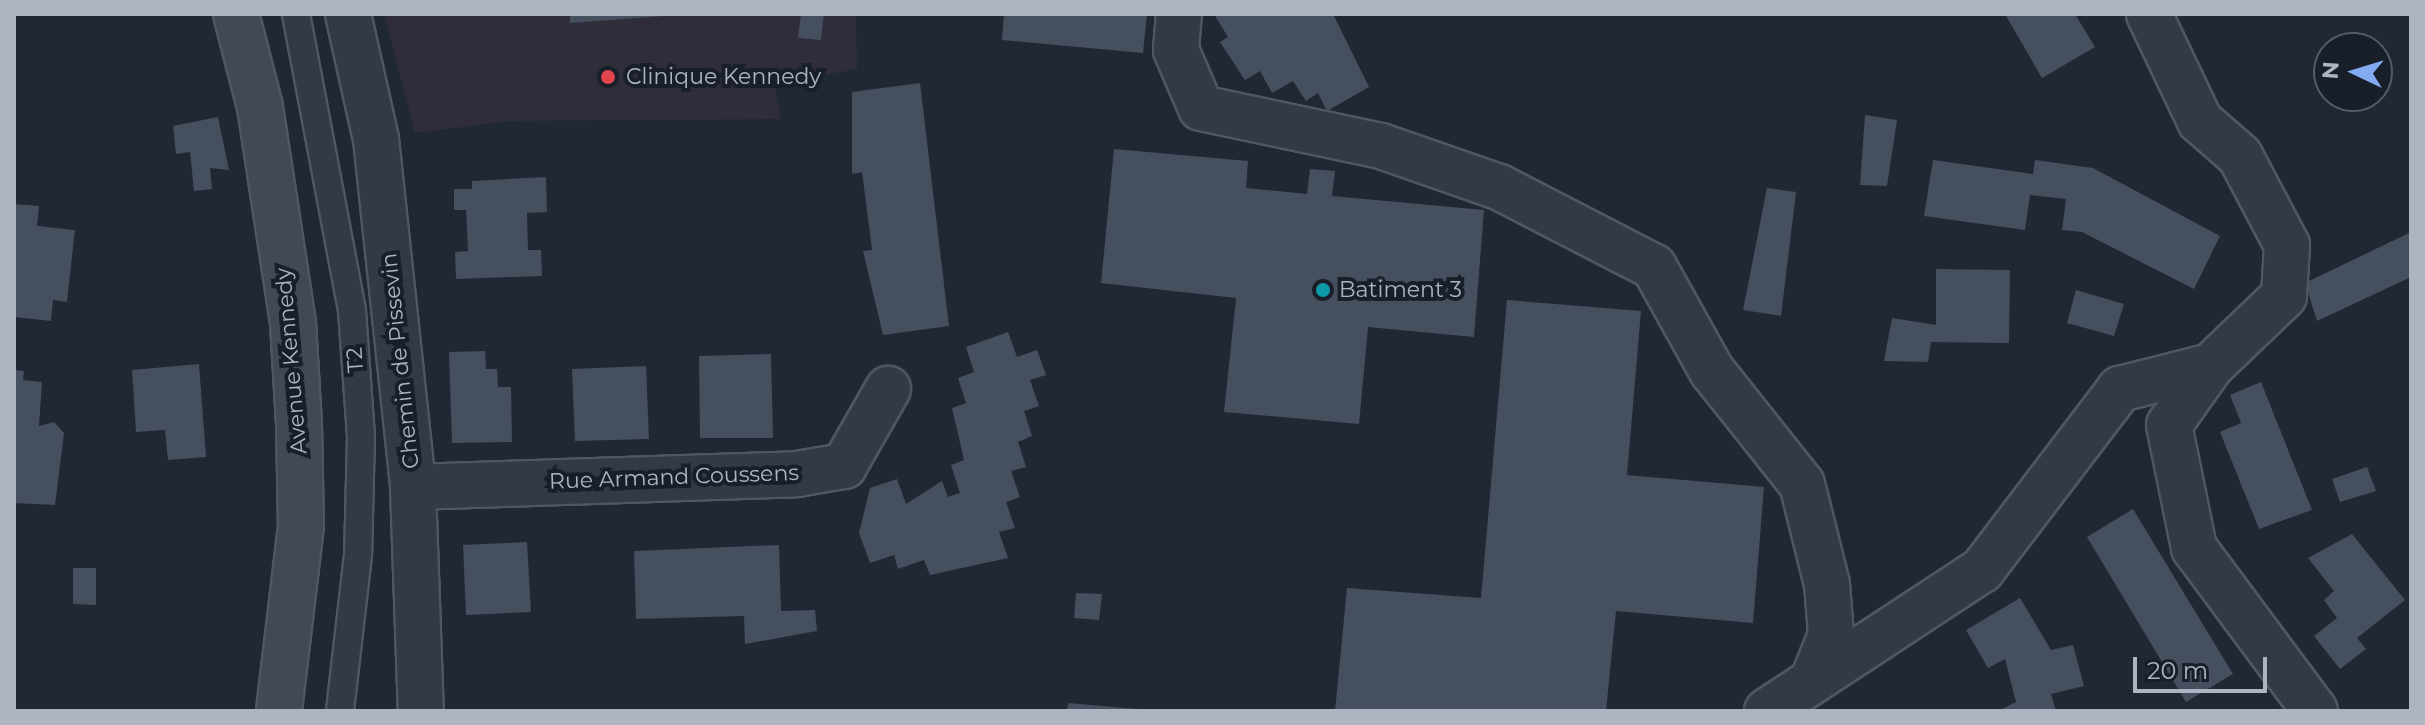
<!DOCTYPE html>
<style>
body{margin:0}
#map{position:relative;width:2425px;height:725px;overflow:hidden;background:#202834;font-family:Montserrat,sans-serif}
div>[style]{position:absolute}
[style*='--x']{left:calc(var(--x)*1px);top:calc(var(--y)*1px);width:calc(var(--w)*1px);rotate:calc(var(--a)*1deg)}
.medical>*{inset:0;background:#2f2d39}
.building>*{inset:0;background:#464f5d}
.roads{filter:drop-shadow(2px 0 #505763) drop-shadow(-2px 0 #505763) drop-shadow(0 2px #505763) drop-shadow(0 -2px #505763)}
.service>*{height:26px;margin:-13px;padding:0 13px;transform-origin:13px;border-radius:13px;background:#333a44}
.minor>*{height:44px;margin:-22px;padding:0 22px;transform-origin:22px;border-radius:22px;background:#333a44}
.secondary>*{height:44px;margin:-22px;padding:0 22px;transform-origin:22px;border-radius:22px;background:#414957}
.dots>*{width:22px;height:22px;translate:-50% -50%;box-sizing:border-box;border:4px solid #191f29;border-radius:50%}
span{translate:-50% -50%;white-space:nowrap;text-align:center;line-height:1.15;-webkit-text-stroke:8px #191f29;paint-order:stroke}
.poi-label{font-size:22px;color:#adb4c2}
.left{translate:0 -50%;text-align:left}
.street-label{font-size:22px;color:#adb4c2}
.frame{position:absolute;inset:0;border:16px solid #adb4c2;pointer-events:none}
.north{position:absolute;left:2313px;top:32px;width:80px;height:80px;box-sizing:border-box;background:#191f29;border:2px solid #545b66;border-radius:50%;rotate:274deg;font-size:22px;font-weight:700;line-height:32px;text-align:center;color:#adb4c2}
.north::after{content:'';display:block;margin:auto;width:28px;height:36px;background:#83abf1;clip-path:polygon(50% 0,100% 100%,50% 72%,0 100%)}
.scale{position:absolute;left:2133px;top:657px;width:134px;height:36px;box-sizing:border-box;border:4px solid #adb4c2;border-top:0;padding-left:10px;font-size:24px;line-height:28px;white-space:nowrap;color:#adb4c2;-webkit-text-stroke:6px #191f29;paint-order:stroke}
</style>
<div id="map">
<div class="medical">
<i style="clip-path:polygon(384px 14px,856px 14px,857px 69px,774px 84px,781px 119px,510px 121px,415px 133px)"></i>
</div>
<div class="building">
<i style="clip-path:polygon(570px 14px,691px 14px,570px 23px)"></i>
<i style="clip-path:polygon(801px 14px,824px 14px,821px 40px,798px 38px)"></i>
<i style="clip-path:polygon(1004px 14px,1147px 14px,1143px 53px,1002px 40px)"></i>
<i style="clip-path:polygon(1214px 14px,1333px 14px,1369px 87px,1327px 111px,1318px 93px,1306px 101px,1293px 81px,1272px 93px,1260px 71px,1245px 80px,1220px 42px,1228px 37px)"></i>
<i style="clip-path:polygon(2005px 14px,2075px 14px,2095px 47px,2042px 78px)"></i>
<i style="clip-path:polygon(920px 83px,949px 326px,883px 335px,863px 251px,872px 250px,862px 172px,852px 174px,852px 92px)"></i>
<i style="clip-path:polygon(1865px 115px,1897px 120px,1887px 186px,1860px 185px)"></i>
<i style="clip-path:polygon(218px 117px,229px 170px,210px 168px,212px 189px,194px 191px,190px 152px,176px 154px,173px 126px)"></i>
<i style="clip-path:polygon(1114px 149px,1248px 161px,1246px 188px,1307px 194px,1310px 169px,1335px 171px,1332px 196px,1484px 210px,1474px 337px,1368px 327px,1359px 424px,1224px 412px,1236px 298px,1101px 283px)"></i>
<i style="clip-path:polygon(1933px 160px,2033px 174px,2035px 160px,2093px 168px,2220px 236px,2194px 289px,2082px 232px,2062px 230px,2066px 199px,2030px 195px,2025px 230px,1924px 216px)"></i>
<i style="clip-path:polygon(546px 177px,547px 212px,527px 213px,528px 250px,541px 250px,542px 276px,456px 279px,455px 252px,468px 251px,466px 210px,454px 210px,454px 189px,472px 189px,472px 181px)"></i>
<i style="clip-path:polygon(1767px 188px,1796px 192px,1781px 316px,1743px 310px)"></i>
<i style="clip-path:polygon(14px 204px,39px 206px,37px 226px,75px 230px,67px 302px,53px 300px,51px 321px,14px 317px)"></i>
<i style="clip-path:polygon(2411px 232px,2411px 277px,2317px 321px,2305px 283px)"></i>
<i style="clip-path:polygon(1936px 269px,2010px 270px,2009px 343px,1931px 342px,1928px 362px,1884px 361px,1892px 318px,1936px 325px)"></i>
<i style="clip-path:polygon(2076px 290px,2124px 304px,2114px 336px,2067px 323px)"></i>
<i style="clip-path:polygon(1507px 300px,1641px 311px,1627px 475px,1764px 487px,1753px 623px,1616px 611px,1606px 711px,1335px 711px,1347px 588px,1481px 598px)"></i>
<i style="clip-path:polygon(1008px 332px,1017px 357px,1037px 350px,1046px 375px,1030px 380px,1039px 406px,1024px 411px,1032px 436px,1018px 442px,1026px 467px,1011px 471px,1020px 497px,1006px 502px,1015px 528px,999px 532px,1008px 558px,930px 575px,924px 560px,898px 569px,894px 555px,870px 563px,859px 533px,870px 488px,897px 479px,906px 504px,942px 481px,948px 497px,960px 493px,951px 465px,964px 460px,952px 408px,966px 403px,958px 378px,974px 372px,966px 347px)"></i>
<i style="clip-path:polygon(485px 351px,486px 369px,497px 369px,498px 387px,511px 387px,512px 442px,452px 443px,449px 352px)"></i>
<i style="clip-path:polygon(771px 354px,773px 438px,700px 438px,699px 356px)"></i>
<i style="clip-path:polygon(199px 364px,206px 457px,168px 460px,165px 430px,136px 432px,132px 370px)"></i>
<i style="clip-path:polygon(646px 366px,649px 439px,575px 441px,572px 369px)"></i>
<i style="clip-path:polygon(14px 370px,24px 371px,23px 380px,42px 382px,39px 426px,54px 422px,64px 433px,55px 505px,14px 503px)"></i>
<i style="clip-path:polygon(2261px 382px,2312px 510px,2259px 529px,2220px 432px,2241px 423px,2230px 395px)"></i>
<i style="clip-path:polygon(2367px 467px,2376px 491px,2340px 502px,2332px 479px)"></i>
<i style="clip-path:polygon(2133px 509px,2233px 674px,2186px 702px,2087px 537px)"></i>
<i style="clip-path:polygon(2352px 534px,2405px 600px,2357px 638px,2366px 649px,2340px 669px,2314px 636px,2337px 618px,2324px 600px,2334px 591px,2308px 558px)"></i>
<i style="clip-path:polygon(527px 542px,531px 612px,466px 615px,463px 545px)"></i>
<i style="clip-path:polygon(779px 545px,781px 611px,815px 610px,817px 631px,745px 644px,744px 616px,636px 619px,634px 551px)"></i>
<i style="clip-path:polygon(73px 568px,96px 568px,96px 605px,73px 604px)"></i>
<i style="clip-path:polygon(1076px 593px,1102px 594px,1099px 620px,1074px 618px)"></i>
<i style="clip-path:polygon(2020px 598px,2051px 650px,2073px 645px,2084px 686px,2051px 694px,2056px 711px,1998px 711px,2016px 702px,2005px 659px,1988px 668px,1966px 630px)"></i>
<i style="clip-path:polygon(1068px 703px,1138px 709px,1137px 711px,1067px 711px)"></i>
</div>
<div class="roads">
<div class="service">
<i style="--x:296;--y:14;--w:302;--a:79.3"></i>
<i style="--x:352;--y:311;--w:125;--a:85.9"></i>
<i style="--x:361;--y:436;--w:119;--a:91.4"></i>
<i style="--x:358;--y:555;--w:157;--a:96.6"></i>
</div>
<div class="minor">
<i style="--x:348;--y:14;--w:128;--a:77.4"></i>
<i style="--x:376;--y:139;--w:350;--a:83.9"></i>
<i style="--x:413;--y:487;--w:224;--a:88"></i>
<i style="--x:1179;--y:14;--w:36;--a:95"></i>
<i style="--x:1176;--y:50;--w:63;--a:66.7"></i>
<i style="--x:1201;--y:108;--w:184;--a:11.9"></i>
<i style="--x:1381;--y:146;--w:125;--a:19.2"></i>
<i style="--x:1499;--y:187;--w:174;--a:27.3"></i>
<i style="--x:1654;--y:267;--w:119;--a:60.9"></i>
<i style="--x:1712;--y:371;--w:144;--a:51.5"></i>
<i style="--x:1802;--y:484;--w:103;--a:76"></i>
<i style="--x:1827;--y:584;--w:51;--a:85.5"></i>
<i style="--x:1831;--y:635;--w:45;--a:112"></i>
<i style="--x:2149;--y:14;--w:119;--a:64.5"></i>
<i style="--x:2200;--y:121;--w:53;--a:41.2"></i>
<i style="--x:2240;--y:156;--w:101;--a:62.2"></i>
<i style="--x:2287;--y:245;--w:51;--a:93.4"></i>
<i style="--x:2284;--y:296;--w:101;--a:136.2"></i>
<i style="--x:2211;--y:366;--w:72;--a:125.4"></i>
<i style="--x:2169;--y:425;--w:126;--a:78.5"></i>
<i style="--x:2194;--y:548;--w:203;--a:53.4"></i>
<i style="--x:413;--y:487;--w:384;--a:-1.9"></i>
<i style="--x:797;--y:474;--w:48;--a:-9.7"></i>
<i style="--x:844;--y:466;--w:89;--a:-60.3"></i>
<i style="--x:1767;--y:711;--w:257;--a:-33.3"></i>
<i style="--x:1982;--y:570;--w:228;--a:-52.7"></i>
<i style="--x:2120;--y:389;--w:94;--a:-14.2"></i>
</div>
<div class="secondary">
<i style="--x:236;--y:14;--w:96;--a:75.5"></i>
<i style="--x:260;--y:107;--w:219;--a:81.3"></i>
<i style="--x:293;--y:323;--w:101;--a:86.6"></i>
<i style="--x:299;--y:424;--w:102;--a:88.9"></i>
<i style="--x:301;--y:526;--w:186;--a:96.8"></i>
</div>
</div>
<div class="dots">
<i style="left:608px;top:77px;background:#e0444e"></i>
<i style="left:1323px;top:290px;background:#0f9aa8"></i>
</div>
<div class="poi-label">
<span class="left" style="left:626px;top:77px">Clinique Kennedy</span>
<span class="left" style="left:1339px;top:290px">Batiment 3</span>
</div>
<div class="street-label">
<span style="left:355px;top:360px;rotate:-94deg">T2</span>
<span style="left:291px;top:361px;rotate:-95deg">Avenue Kennedy</span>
<span style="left:400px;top:361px;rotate:-96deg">Chemin de Pissevin</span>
<span style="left:674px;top:477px;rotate:-2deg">Rue Armand Coussens</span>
</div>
<div class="frame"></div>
<div class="north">N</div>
<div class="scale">20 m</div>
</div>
